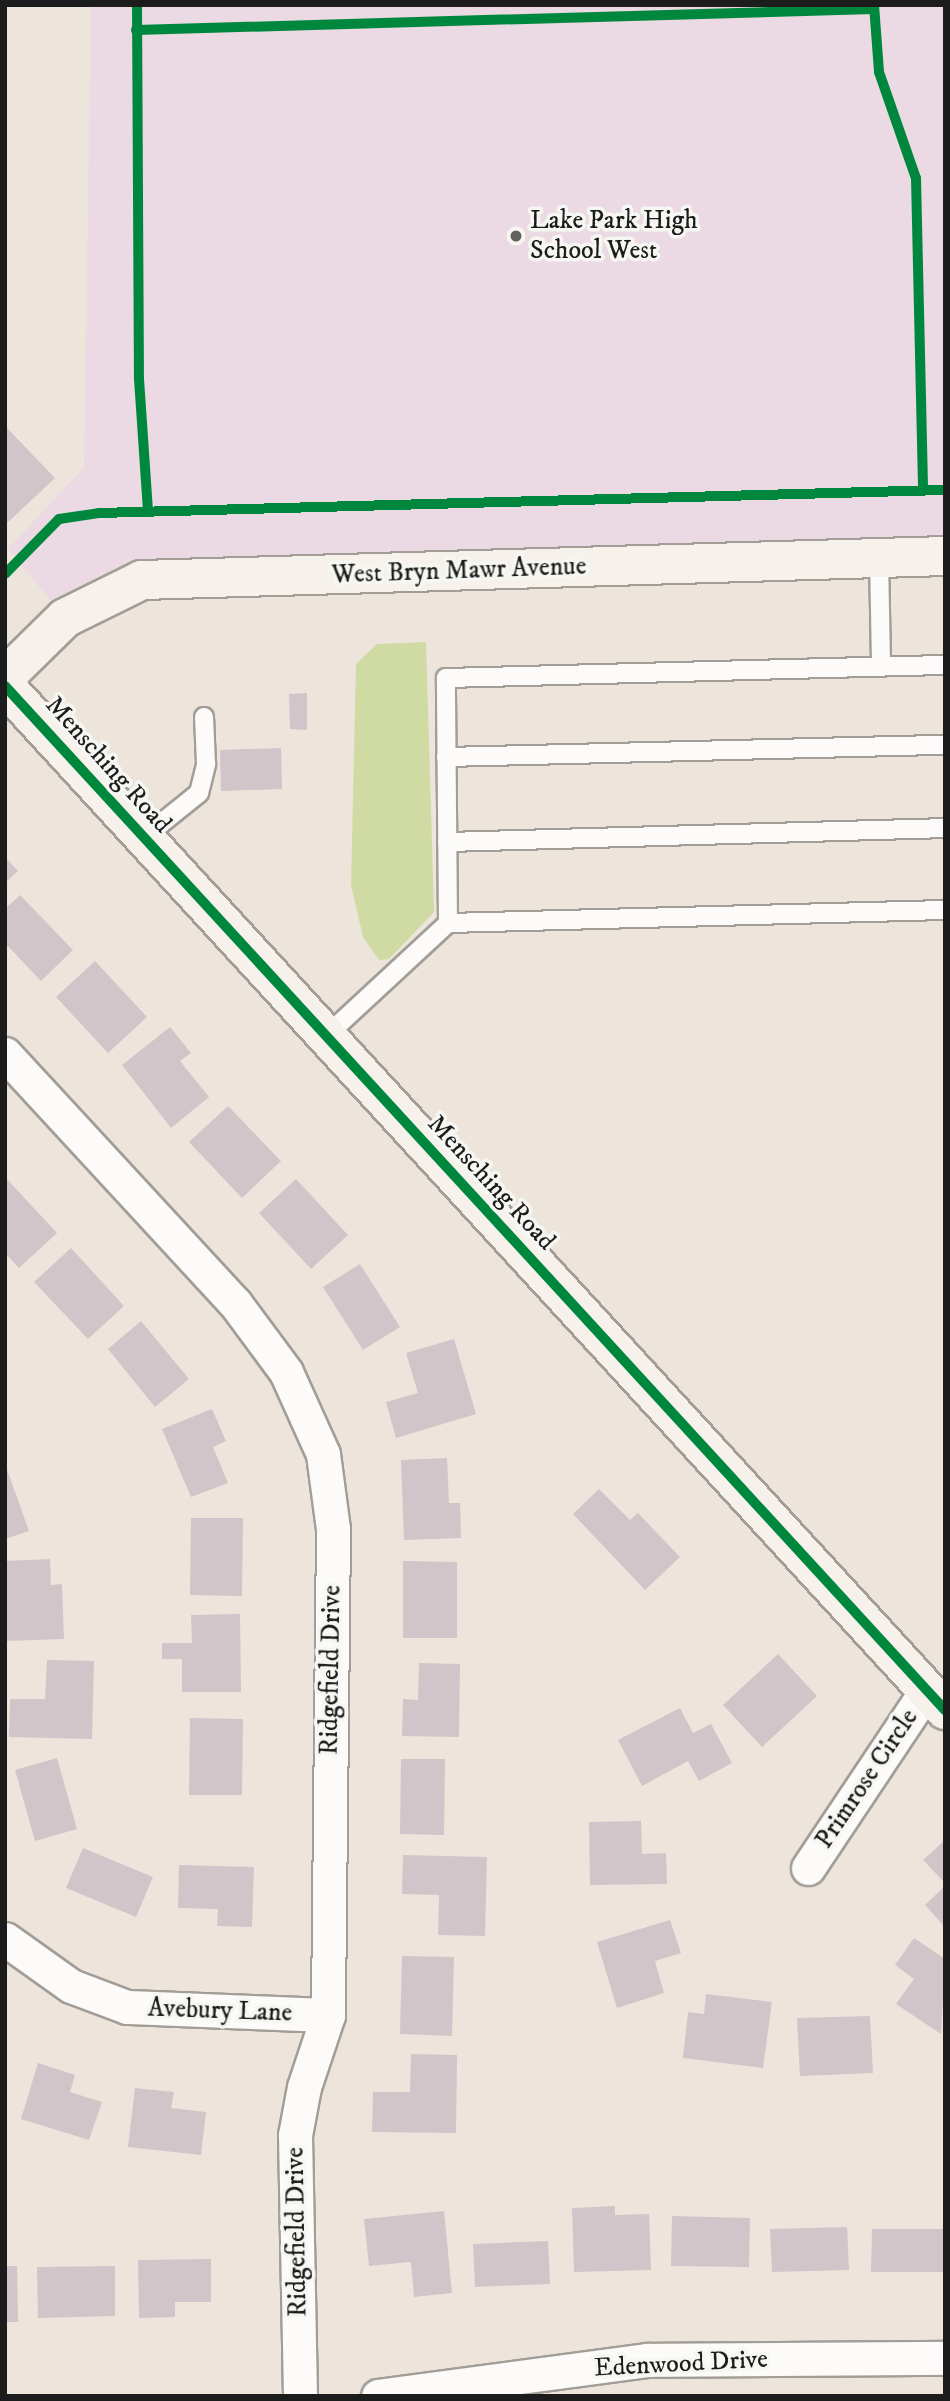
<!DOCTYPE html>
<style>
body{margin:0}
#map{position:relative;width:950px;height:2401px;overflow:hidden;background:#ede5db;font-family:"IM FELL DW Pica",serif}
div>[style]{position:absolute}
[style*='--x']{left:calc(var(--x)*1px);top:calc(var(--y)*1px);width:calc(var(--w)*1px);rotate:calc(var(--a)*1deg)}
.built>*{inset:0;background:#ebdae4}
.green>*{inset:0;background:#d0daa3}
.building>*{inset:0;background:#d0c5c9}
.roads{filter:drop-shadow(2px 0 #a29d97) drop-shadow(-2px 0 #a29d97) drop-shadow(0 2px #a29d97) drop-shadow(0 -2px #a29d97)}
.lane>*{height:18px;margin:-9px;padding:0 9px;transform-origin:9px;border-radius:9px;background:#fcfbfa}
.street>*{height:33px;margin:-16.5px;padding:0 16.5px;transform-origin:16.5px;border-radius:16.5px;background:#fcfbfa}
.secondary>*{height:38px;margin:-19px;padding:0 19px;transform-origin:19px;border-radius:19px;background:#f6f1eb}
.cycleway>*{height:10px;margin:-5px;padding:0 5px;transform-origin:5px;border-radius:5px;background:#00873e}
.dots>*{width:19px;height:19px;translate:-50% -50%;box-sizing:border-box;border:4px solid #f6f6f2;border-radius:50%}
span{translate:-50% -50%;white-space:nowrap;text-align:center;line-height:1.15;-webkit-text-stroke:7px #f6f6f2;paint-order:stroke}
.poi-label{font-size:26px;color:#1c1c1c}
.left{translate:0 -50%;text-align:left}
.street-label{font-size:26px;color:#1c1c1c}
.frame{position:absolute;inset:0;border:7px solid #1c1c1c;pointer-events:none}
</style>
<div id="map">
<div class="built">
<i style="clip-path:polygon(91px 5px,945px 5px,945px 558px,142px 580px,65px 618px,8px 549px,84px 467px)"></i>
</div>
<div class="green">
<i style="clip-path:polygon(426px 642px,434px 912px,389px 959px,379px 960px,363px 937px,351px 885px,356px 664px,377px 644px)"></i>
</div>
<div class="building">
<i style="clip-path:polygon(5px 426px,55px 478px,5px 525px)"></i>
<i style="clip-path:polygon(307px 693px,307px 730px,290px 729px,289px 694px)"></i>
<i style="clip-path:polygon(281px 748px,282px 789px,221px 791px,220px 750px)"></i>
<i style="clip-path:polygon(5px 857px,18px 871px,5px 883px)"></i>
<i style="clip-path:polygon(20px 895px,73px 950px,41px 981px,5px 943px,5px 909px)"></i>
<i style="clip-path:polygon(95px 961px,147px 1017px,108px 1053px,56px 997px)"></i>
<i style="clip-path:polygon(170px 1027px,191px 1053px,180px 1061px,209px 1097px,171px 1128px,122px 1065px)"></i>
<i style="clip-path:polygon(228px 1106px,281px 1161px,242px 1198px,189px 1142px)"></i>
<i style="clip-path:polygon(5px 1177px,57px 1233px,19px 1268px,5px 1253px)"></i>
<i style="clip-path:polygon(296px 1179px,348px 1235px,311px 1269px,259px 1213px)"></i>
<i style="clip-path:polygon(71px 1248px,124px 1306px,88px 1339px,34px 1282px)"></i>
<i style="clip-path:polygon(360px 1264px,400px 1327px,363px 1350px,323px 1287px)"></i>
<i style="clip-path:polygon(141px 1321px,189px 1379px,155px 1407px,108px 1349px)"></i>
<i style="clip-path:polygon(454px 1339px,476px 1414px,396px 1438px,386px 1402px,418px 1393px,406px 1353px)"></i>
<i style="clip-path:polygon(212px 1409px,226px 1441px,213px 1447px,228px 1483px,191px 1497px,162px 1429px)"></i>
<i style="clip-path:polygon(447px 1458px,449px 1503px,460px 1503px,461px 1538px,404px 1540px,401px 1460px)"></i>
<i style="clip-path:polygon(5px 1464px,29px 1531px,5px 1539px)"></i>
<i style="clip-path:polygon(599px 1489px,630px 1520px,638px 1513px,680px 1557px,645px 1590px,573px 1514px)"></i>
<i style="clip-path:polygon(191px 1518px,243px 1518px,242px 1596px,190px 1595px)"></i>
<i style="clip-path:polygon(50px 1559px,51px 1585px,62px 1584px,64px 1639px,5px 1641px,5px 1561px)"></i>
<i style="clip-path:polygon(403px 1561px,457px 1562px,457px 1638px,403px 1638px)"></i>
<i style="clip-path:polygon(240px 1614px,241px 1692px,182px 1692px,182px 1659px,162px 1659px,162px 1643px,192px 1643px,191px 1615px)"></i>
<i style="clip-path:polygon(778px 1654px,817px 1696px,762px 1747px,723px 1705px)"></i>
<i style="clip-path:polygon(47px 1660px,94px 1661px,92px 1739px,9px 1737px,10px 1699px,45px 1699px)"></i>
<i style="clip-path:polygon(419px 1663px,460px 1664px,459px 1737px,402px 1736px,403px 1699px,418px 1700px)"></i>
<i style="clip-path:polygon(680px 1708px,693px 1733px,711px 1724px,732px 1763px,699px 1781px,688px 1761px,642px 1786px,618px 1740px)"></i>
<i style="clip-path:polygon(190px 1718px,243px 1719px,242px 1795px,189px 1795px)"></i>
<i style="clip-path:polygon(57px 1758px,77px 1829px,35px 1841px,15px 1770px)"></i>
<i style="clip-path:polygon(401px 1759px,445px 1759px,444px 1835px,400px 1834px)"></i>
<i style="clip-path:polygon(641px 1821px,642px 1854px,666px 1853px,667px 1884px,590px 1885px,589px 1822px)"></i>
<i style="clip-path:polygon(945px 1840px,945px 1883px,923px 1860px)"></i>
<i style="clip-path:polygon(83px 1848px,153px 1877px,136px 1917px,66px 1888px)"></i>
<i style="clip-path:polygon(403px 1855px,487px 1857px,485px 1936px,438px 1935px,439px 1895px,402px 1894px)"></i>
<i style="clip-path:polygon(179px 1865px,254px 1867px,252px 1927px,217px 1926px,218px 1909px,178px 1908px)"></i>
<i style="clip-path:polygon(945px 1886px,945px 1927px,925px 1905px)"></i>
<i style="clip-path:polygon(670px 1920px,681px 1953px,655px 1961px,664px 1993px,617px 2008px,597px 1942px)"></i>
<i style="clip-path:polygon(914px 1938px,945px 1959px,941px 2034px,896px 2004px,914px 1979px,895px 1965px)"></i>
<i style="clip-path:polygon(402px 1956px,454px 1957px,452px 2036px,400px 2034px)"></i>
<i style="clip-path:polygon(706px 1994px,772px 2002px,763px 2068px,683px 2058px,688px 2012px,704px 2014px)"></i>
<i style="clip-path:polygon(870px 2016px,873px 2073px,800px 2076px,797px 2018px)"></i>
<i style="clip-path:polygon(411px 2054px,457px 2055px,456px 2133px,372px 2132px,373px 2092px,410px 2092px)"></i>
<i style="clip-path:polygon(38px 2063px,75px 2075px,70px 2092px,102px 2102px,89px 2140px,21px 2119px)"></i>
<i style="clip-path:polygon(135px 2088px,174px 2092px,171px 2108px,206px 2112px,201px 2155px,128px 2147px)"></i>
<i style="clip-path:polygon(615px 2206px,615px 2215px,649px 2214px,651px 2270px,574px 2272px,572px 2208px)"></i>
<i style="clip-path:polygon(444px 2211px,452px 2293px,414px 2297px,411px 2262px,369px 2266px,364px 2219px)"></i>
<i style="clip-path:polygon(672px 2216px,750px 2218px,749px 2267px,671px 2266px)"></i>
<i style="clip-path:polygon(847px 2227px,849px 2270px,772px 2272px,770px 2229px)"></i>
<i style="clip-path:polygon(872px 2229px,945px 2229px,945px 2272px,871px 2272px)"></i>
<i style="clip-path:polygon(548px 2241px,550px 2284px,475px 2287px,473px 2244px)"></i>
<i style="clip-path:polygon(211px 2259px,211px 2302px,175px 2302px,175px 2317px,139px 2318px,138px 2260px)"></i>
<i style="clip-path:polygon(5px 2266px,17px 2266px,18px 2322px,5px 2322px)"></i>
<i style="clip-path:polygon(115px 2266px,115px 2316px,38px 2318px,37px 2267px)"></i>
</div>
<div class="roads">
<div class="lane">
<i style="--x:879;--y:558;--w:108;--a:88.9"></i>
<i style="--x:446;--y:757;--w:499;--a:-1.4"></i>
<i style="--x:143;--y:838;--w:72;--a:-38.8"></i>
<i style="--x:199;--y:793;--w:30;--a:-76"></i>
<i style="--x:206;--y:764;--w:47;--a:-92.4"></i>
<i style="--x:447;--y:842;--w:498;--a:-1.6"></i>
<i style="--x:448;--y:923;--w:245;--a:-90.5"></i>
<i style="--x:446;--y:678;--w:499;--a:-1.5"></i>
<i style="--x:325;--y:1037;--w:168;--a:-42.8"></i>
<i style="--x:448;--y:923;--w:497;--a:-1.5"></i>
</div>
<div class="street">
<i style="--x:5;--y:1054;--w:339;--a:47.3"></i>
<i style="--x:235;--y:1303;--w:86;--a:53.5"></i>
<i style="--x:286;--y:1372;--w:90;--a:65.7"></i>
<i style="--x:323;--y:1454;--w:76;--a:82.4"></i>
<i style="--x:333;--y:1529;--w:486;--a:90.6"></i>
<i style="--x:328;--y:2015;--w:76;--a:108.4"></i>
<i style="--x:304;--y:2087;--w:49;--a:100.6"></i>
<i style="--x:295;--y:2135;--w:261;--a:88.9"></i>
<i style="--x:808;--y:1868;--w:213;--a:-56.3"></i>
<i style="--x:5;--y:1939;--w:81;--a:35.5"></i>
<i style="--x:71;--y:1986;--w:60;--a:20.6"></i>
<i style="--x:127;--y:2007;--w:201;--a:2.3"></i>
<i style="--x:378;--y:2396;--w:271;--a:-7.6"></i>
<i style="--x:647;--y:2360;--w:298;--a:-0.4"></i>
</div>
<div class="secondary">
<i style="--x:5;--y:677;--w:84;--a:-44.5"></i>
<i style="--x:65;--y:618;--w:86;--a:-26.3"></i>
<i style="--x:142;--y:580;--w:803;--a:-1.71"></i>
<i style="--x:5;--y:686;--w:1390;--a:47.45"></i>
</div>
</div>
<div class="cycleway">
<i style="--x:137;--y:5;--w:374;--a:89.7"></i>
<i style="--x:139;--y:379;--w:133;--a:86.1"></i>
<i style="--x:874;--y:5;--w:67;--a:85.7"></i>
<i style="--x:879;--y:72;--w:112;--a:70.8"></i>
<i style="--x:916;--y:178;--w:313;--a:88.7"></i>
<i style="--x:136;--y:30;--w:738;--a:-1.63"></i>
<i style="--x:5;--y:574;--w:77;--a:-45.5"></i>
<i style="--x:59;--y:519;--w:40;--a:-8.5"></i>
<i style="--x:99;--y:513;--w:846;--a:-1.56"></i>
<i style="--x:5;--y:686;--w:1390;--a:47.45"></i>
</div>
<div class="dots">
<i style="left:516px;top:236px;background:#65625f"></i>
</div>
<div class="poi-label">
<span class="left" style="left:530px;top:236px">Lake Park High<br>School West</span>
</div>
<div class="street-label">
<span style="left:459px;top:571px;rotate:-2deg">West Bryn Mawr Avenue</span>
<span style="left:108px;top:765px;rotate:48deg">Mensching Road</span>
<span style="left:491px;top:1183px;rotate:47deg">Mensching Road</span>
<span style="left:331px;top:1670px;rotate:-89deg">Ridgefield Drive</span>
<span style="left:867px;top:1779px;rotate:-56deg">Primrose Circle</span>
<span style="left:220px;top:2011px;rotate:2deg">Avebury Lane</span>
<span style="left:297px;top:2232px;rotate:-91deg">Ridgefield Drive</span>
<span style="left:681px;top:2364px;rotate:-3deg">Edenwood Drive</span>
</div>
<div class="frame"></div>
</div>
